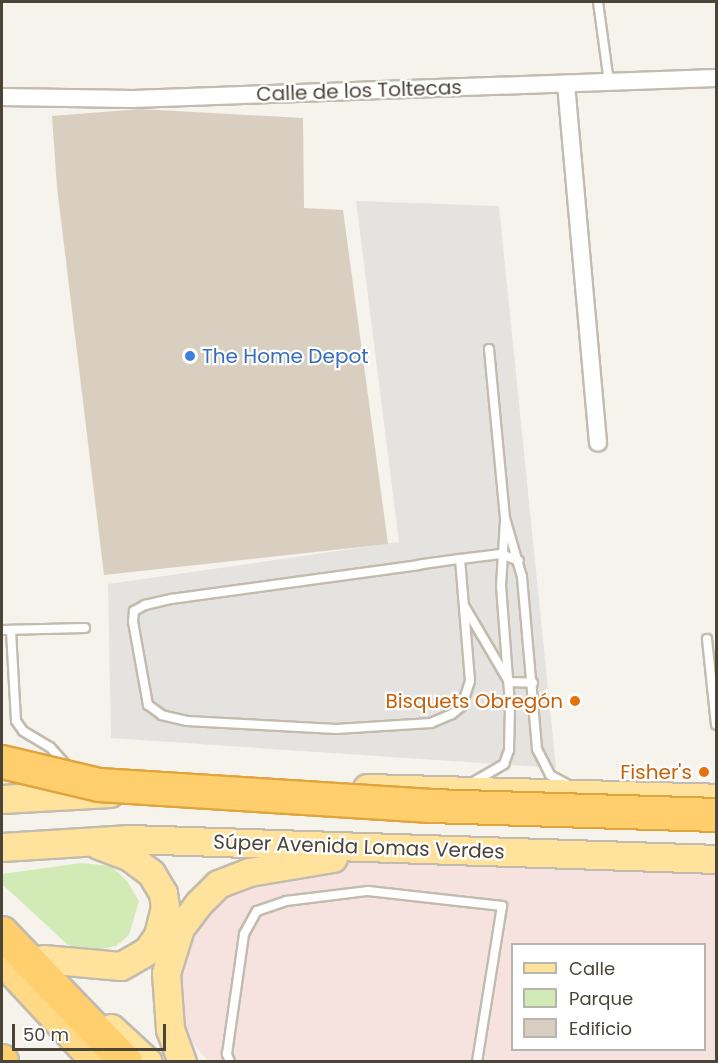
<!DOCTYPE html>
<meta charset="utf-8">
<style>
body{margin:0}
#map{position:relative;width:718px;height:1063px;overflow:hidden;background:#f6f3ec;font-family:Poppins,sans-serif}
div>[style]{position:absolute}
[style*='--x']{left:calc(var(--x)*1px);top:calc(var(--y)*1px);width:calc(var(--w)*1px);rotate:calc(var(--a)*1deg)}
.medical>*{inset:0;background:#f6e3e0}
.green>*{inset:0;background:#d2eab5}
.parking>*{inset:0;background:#e5e3e0}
.building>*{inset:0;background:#d8cfc1}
.roads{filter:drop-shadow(2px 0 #c2bbae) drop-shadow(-2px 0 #c2bbae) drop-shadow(0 2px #c2bbae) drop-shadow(0 -2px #c2bbae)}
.service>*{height:8px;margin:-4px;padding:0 4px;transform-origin:4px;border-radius:4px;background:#fff}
.minor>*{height:16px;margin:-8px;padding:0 8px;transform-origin:8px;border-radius:8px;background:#fff}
.primary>*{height:27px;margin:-13.5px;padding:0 13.5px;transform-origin:13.5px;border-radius:13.5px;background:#ffe39c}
.trunk>*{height:28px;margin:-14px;padding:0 14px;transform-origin:14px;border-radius:14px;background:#ffd985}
.motorway>*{height:32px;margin:-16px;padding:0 16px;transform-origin:16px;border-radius:16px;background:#ffcf6e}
.bridges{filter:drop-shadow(2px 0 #e0a43c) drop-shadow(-2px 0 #e0a43c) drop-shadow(0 2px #e0a43c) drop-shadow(0 -2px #e0a43c)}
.motorway-bridge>*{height:32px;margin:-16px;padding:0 16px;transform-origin:16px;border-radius:16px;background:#ffcf6e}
.dots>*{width:16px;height:16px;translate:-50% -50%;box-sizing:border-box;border:3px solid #fff;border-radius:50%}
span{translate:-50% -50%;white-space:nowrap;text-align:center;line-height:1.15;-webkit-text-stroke:4.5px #fff;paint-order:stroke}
.street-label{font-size:20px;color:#4b4439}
.shop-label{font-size:20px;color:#366cbe}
.left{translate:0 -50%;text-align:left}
.food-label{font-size:20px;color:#c56008}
.right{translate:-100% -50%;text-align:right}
.frame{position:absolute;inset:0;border:3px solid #4b4439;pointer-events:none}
.legend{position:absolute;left:511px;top:943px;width:195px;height:108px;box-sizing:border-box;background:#fff;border:2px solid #b7b4b0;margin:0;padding:8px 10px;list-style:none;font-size:18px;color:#4b4439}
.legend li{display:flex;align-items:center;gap:12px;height:30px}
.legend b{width:30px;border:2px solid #b7b4b0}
.scale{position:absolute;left:12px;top:1024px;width:154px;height:27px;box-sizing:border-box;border:3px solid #4b4439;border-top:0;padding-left:8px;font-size:18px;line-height:21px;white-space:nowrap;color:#4b4439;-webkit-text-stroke:4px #fff;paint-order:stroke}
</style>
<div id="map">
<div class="medical">
<i style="clip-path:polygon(evenodd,476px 852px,716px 861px,716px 1061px,208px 1061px,191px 1041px,174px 991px,187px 939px,220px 887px,314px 862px,476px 852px,512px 944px,704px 944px,704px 1050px,512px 1050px,512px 944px)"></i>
</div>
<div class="green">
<i style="clip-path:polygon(81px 863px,111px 866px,127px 881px,139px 901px,129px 935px,116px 946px,93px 951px,68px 945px,2px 884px,2px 874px)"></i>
</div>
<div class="parking">
<i style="clip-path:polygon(356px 201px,499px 206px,556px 768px,111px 738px,108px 584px,399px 542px)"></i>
</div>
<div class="building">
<i style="clip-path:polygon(140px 109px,303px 118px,304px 208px,343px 210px,388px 544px,104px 575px,57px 187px,52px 116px)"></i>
</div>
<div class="roads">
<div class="service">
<i style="--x:598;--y:2;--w:81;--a:82.2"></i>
<i style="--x:489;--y:349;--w:170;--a:84.6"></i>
<i style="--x:505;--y:518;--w:61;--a:73.9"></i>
<i style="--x:522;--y:577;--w:173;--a:85"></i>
<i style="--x:537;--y:749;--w:29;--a:63"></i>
<i style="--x:550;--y:775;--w:19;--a:28"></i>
<i style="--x:460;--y:559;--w:122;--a:85.3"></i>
<i style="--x:470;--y:681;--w:26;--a:108"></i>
<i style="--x:462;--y:706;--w:13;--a:141"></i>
<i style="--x:452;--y:714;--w:23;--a:157"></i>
<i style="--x:431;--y:723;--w:95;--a:176.4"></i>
<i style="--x:336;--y:729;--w:149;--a:-176.9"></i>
<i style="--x:187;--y:721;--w:26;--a:-167"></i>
<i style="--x:162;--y:715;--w:17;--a:-144"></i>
<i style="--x:148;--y:705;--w:84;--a:-100.2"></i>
<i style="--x:133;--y:622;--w:11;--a:-85"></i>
<i style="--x:134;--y:611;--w:13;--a:-29"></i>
<i style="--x:145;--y:605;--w:27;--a:-13"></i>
<i style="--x:171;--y:599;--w:249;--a:-7.8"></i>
<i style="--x:418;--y:565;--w:5;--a:-11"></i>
<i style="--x:423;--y:564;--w:37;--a:-8"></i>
<i style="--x:460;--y:559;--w:41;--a:-7"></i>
<i style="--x:501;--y:554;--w:19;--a:21"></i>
<i style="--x:465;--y:607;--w:87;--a:59.6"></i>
<i style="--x:509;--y:682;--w:24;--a:2"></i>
<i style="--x:2;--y:630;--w:83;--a:-1.4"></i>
<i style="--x:11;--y:631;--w:90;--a:86.8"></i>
<i style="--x:16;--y:721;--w:12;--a:55"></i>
<i style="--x:23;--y:731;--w:31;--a:31"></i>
<i style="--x:50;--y:747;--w:24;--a:48"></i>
<i style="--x:707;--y:639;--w:86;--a:84"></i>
<i style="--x:475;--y:781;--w:34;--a:-30"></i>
<i style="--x:504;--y:764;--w:15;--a:-70"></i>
<i style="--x:509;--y:750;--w:45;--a:-88.7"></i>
<i style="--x:510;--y:705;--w:119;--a:-94.3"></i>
<i style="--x:501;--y:586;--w:65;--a:-86.5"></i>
<i style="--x:230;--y:1062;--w:9;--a:-111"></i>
<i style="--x:227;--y:1054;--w:121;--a:-81.9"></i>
<i style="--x:244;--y:934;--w:26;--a:-61"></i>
<i style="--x:257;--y:911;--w:31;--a:-19"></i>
<i style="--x:286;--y:901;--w:83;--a:-7"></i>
<i style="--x:368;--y:891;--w:135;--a:6.4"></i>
<i style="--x:502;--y:906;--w:158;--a:99.1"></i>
</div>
<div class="minor">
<i style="--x:566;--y:84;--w:360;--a:84.9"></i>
<i style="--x:2;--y:97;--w:131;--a:0.9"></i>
<i style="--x:133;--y:99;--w:583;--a:-2.06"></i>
</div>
<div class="primary">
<i style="--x:367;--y:788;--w:349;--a:1.6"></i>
<i style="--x:2;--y:799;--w:108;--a:-3.2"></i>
<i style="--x:2;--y:847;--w:128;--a:-3.6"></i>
<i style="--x:130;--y:839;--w:586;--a:1.95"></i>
<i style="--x:43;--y:959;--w:78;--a:5.1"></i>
<i style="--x:121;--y:966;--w:30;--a:-30"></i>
<i style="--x:147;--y:951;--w:19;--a:-55"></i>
<i style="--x:158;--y:935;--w:29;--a:-76"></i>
<i style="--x:165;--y:907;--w:14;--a:-98"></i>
<i style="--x:163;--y:893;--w:23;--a:-121"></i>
<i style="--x:151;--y:873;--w:26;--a:-143"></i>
<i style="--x:130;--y:857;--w:34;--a:-159"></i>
<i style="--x:111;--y:1028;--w:50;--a:42.6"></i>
<i style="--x:182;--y:1062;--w:35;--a:-110"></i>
<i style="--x:170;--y:1029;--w:56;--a:-94.1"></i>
<i style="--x:166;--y:973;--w:47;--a:-72.7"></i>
<i style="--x:180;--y:928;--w:30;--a:-53"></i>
<i style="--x:198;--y:904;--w:28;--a:-45"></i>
<i style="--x:218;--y:884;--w:33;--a:-21"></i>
<i style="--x:249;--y:872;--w:85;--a:-9.5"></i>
</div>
<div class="trunk">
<i style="--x:2;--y:961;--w:138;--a:47.1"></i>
</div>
<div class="motorway">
<i style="--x:2;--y:933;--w:179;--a:46.1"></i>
<i style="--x:2;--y:1061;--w:1;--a:90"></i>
</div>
</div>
<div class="bridges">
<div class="motorway-bridge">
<i style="--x:2;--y:762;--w:100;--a:13.3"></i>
<i style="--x:99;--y:785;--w:333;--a:3.6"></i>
<i style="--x:431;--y:806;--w:285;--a:1.8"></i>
</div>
</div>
<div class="dots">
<i style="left:190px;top:356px;background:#3f7fe0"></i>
<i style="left:575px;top:701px;background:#e8710a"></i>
<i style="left:704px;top:772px;background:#e8710a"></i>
</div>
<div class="street-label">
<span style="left:359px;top:91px;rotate:-2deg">Calle de los Toltecas</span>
<span style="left:359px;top:847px;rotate:2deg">Súper Avenida Lomas Verdes</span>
</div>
<div class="shop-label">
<span class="left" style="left:202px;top:356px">The Home Depot</span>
</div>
<div class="food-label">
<span class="right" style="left:563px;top:701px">Bisquets Obregón</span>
<span class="right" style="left:692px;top:772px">Fisher's</span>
</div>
<div class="frame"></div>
<ul class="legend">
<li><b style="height:8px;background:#ffe39c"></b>Calle</li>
<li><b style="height:16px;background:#d2eab5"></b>Parque</li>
<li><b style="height:16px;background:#d8cfc1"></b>Edificio</li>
</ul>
<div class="scale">50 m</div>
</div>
